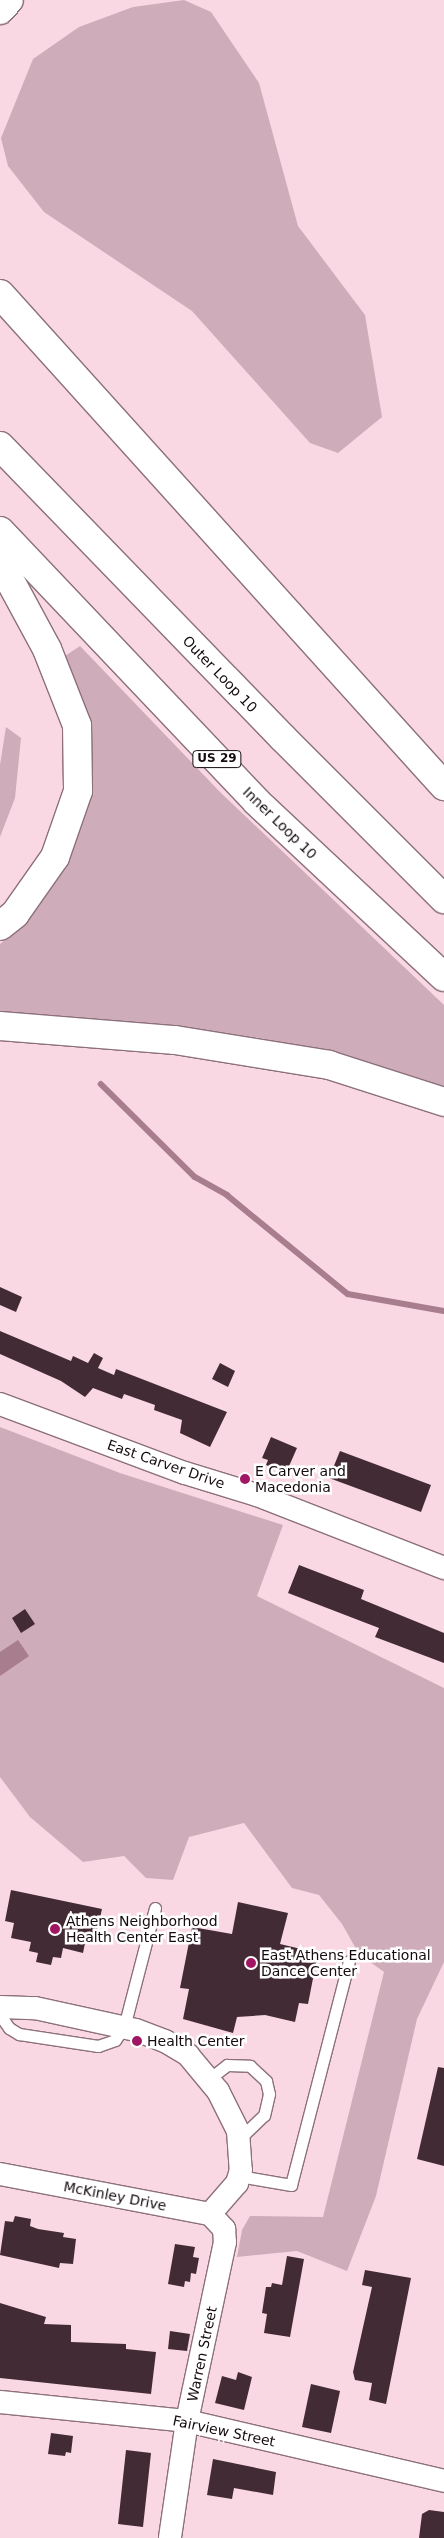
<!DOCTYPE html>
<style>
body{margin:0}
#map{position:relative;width:444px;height:2538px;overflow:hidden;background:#f9d8e4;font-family:"DejaVu Sans",sans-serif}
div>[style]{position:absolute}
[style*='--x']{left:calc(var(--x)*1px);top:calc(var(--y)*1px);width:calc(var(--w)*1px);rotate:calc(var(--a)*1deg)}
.green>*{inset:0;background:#cfacb9}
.water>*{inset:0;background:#a87d8e}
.stream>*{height:5.5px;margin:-2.75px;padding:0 2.75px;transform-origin:2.75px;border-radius:2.75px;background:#a87d8e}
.building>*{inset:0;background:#432b35}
.roads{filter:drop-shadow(1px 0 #8c707b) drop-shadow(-1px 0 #8c707b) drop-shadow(0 1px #8c707b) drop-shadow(0 -1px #8c707b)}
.service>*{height:11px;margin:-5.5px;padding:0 5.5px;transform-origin:5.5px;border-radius:5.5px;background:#fff}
.minor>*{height:22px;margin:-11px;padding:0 11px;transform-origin:11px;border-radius:11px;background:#fff}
.tertiary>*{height:28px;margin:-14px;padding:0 14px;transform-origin:14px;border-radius:14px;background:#fff}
.motorway>*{height:28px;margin:-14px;padding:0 14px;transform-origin:14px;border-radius:14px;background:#fff}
.dots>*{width:14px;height:14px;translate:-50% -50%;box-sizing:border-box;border:2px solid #fff;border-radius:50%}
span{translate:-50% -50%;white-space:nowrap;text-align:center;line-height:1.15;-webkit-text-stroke:5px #fff;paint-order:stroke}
.shield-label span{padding:1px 4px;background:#fff;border:1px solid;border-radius:4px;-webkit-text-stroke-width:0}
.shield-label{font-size:12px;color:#150b0f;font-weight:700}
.street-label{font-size:14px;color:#150b0f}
.poi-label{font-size:14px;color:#150b0f}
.left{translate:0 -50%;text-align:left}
</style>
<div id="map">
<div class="green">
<i style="clip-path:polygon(184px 0,211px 12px,259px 83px,298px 226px,365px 315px,382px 417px,338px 453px,310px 443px,192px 311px,44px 212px,8px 166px,1px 138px,33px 59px,79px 27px,133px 7px)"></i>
<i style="clip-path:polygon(80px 646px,221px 793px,444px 1005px,444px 1088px,320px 1051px,260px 1038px,189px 1029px,0 1015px,0 944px,19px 929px,58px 877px,74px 846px,83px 817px,62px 658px)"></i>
<i style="clip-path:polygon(6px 727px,21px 738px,15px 798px,0 837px,0 765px)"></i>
<i style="clip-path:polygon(0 1427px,120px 1473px,283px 1525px,257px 1596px,444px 1688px,444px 1962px,417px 2019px,376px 2196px,347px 2271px,297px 2251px,237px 2257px,242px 2230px,250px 2216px,323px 2217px,384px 1972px,359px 1954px,342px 1924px,319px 1895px,292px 1888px,244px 1823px,189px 1837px,173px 1880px,146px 1878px,124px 1856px,83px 1862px,30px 1817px,0 1777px)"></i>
</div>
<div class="water">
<i style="clip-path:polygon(18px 1640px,29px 1656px,0 1676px,0 1652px)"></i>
</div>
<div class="stream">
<i style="--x:101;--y:1084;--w:132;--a:44.7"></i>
<i style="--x:195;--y:1177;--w:37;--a:29"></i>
<i style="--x:227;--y:1195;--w:156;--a:39.3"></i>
<i style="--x:348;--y:1294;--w:97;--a:10"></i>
</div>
<div class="building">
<i style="clip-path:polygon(0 1287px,22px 1297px,16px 1312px,0 1305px)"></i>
<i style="clip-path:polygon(0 1331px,71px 1361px,73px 1356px,88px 1363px,94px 1353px,103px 1358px,98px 1368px,114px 1375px,116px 1369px,227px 1412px,210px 1447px,180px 1433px,182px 1420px,154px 1410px,155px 1405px,124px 1394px,122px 1399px,93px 1388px,85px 1397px,61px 1381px,0 1354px)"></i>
<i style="clip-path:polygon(220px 1363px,235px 1371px,228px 1387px,212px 1379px)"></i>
<i style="clip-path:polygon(271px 1437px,297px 1448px,286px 1473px,266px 1465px,268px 1460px,262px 1458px)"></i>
<i style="clip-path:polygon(340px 1451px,431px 1485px,421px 1512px,329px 1478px)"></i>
<i style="clip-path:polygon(299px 1565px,364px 1590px,361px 1599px,444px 1633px,444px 1663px,375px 1637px,379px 1628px,288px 1593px)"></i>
<i style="clip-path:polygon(25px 1609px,35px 1624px,21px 1633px,12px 1618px)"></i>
<i style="clip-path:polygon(11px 1890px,102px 1909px,95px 1940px,86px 1938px,83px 1953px,63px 1948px,61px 1958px,53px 1957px,51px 1965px,36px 1962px,38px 1953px,29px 1951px,31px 1942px,11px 1938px,14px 1923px,5px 1921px)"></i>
<i style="clip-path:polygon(238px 1902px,288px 1913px,280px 1944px,318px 1953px,308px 2004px,299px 2003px,295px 2022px,265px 2015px,237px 2017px,233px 2033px,183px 2019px,189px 1989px,180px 1988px,192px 1927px,232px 1934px)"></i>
<i style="clip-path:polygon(438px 2067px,444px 2068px,444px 2166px,417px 2159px)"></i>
<i style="clip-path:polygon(15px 2216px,31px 2219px,30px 2226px,38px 2229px,64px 2233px,63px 2237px,76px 2239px,73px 2264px,60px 2263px,59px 2268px,0 2255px,5px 2221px,13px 2222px)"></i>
<i style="clip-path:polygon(175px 2244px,195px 2247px,193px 2257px,199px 2258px,196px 2274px,191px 2273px,190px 2282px,185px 2281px,184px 2287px,168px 2284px)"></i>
<i style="clip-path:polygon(287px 2256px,304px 2259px,290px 2337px,264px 2333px,267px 2314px,262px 2313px,266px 2287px,271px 2287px,272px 2283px,282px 2285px)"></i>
<i style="clip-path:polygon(365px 2270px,411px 2278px,386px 2404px,369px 2400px,372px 2383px,355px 2380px,353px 2372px,372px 2287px,362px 2285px)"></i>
<i style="clip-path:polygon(0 2303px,46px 2317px,44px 2324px,71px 2325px,71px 2342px,126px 2344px,126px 2349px,156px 2352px,151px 2394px,0 2378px)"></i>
<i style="clip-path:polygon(170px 2331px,190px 2334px,187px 2351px,168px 2349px)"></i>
<i style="clip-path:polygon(238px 2372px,252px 2377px,244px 2410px,215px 2403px,222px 2376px,236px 2380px)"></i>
<i style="clip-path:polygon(311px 2384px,340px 2391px,331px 2433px,302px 2427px)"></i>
<i style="clip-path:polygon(51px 2433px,73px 2436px,71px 2453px,66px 2452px,65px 2456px,48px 2454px)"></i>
<i style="clip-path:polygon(126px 2450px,151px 2453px,143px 2527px,118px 2524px)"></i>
<i style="clip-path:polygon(213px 2459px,276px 2472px,273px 2495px,234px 2488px,232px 2499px,207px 2495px)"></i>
<i style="clip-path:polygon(429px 2510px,444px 2512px,444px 2538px,419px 2538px,422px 2514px)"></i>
</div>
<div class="roads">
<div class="service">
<i style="--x:0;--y:2015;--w:16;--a:55"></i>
<i style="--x:9;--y:2028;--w:12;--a:31"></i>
<i style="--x:19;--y:2034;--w:80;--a:8.6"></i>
<i style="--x:98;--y:2046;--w:18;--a:-19"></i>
<i style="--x:115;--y:2040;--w:16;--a:-55"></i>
<i style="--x:124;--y:2027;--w:123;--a:-75.4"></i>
<i style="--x:209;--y:2079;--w:23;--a:-38"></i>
<i style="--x:227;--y:2065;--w:23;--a:2"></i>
<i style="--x:250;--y:2066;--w:22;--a:43"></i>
<i style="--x:266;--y:2081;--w:13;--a:77"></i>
<i style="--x:269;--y:2094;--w:22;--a:103"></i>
<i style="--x:264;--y:2115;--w:35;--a:136"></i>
<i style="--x:239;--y:2176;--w:53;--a:9.8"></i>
<i style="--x:291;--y:2185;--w:231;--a:-75.5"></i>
</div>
<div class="minor">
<i style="--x:0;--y:1404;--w:197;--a:20.5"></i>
<i style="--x:185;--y:1473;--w:75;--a:17"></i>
<i style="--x:257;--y:1495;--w:201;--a:21.3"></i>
<i style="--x:0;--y:2007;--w:35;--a:2"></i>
<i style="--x:35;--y:2008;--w:103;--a:12.3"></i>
<i style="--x:136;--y:2030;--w:31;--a:21"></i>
<i style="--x:165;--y:2041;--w:27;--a:31"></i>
<i style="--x:188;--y:2055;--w:47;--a:50.2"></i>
<i style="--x:218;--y:2091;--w:45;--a:63.4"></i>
<i style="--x:238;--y:2131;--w:39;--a:86"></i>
<i style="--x:241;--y:2170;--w:14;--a:107"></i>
<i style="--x:237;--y:2183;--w:41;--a:131.1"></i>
<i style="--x:0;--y:2174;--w:214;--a:10.8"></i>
<i style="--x:210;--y:2214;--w:21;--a:47"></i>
<i style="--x:224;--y:2229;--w:13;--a:86"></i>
<i style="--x:225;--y:2242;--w:183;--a:102"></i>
<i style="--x:187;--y:2421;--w:118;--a:98.3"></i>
<i style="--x:0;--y:2402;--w:188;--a:5.8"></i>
<i style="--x:187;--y:2421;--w:264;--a:13.1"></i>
</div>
<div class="tertiary">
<i style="--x:0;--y:10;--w:13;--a:-48"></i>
</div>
<div class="motorway">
<i style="--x:0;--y:294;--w:663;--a:47.94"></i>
<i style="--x:0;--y:446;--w:407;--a:45.9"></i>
<i style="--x:283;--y:738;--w:228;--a:45"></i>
<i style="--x:0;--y:531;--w:373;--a:46.5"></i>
<i style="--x:257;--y:802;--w:256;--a:43.1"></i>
<i style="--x:0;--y:562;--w:99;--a:61.6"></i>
<i style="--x:47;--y:649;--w:82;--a:68.5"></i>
<i style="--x:77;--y:725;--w:66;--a:89.1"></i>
<i style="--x:78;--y:791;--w:70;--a:109.2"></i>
<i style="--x:55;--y:857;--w:70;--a:125.1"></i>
<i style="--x:15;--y:914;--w:19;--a:141"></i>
<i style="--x:0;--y:1026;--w:176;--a:4.6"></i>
<i style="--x:175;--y:1040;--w:156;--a:9.2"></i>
<i style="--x:329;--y:1065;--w:121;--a:17.8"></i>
</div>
</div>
<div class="dots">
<i style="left:245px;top:1479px;background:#a01663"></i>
<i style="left:55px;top:1929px;background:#a01663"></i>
<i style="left:251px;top:1963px;background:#a01663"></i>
<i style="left:137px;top:2041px;background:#a01663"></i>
</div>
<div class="shield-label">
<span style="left:217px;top:759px">US 29</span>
</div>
<div class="street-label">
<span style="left:220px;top:674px;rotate:46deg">Outer Loop 10</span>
<span style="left:280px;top:823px;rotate:44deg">Inner Loop 10</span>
<span style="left:166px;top:1464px;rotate:19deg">East Carver Drive</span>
<span style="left:115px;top:2196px;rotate:11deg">McKinley Drive</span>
<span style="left:202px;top:2354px;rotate:-78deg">Warren Street</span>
<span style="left:224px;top:2431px;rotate:12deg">Fairview Street</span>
</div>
<div class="poi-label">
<span class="left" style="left:255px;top:1479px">E Carver and<br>Macedonia</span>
<span class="left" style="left:66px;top:1929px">Athens Neighborhood<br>Health Center East</span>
<span class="left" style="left:261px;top:1963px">East Athens Educational<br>Dance Center</span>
<span class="left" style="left:147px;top:2041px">Health Center</span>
</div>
</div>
